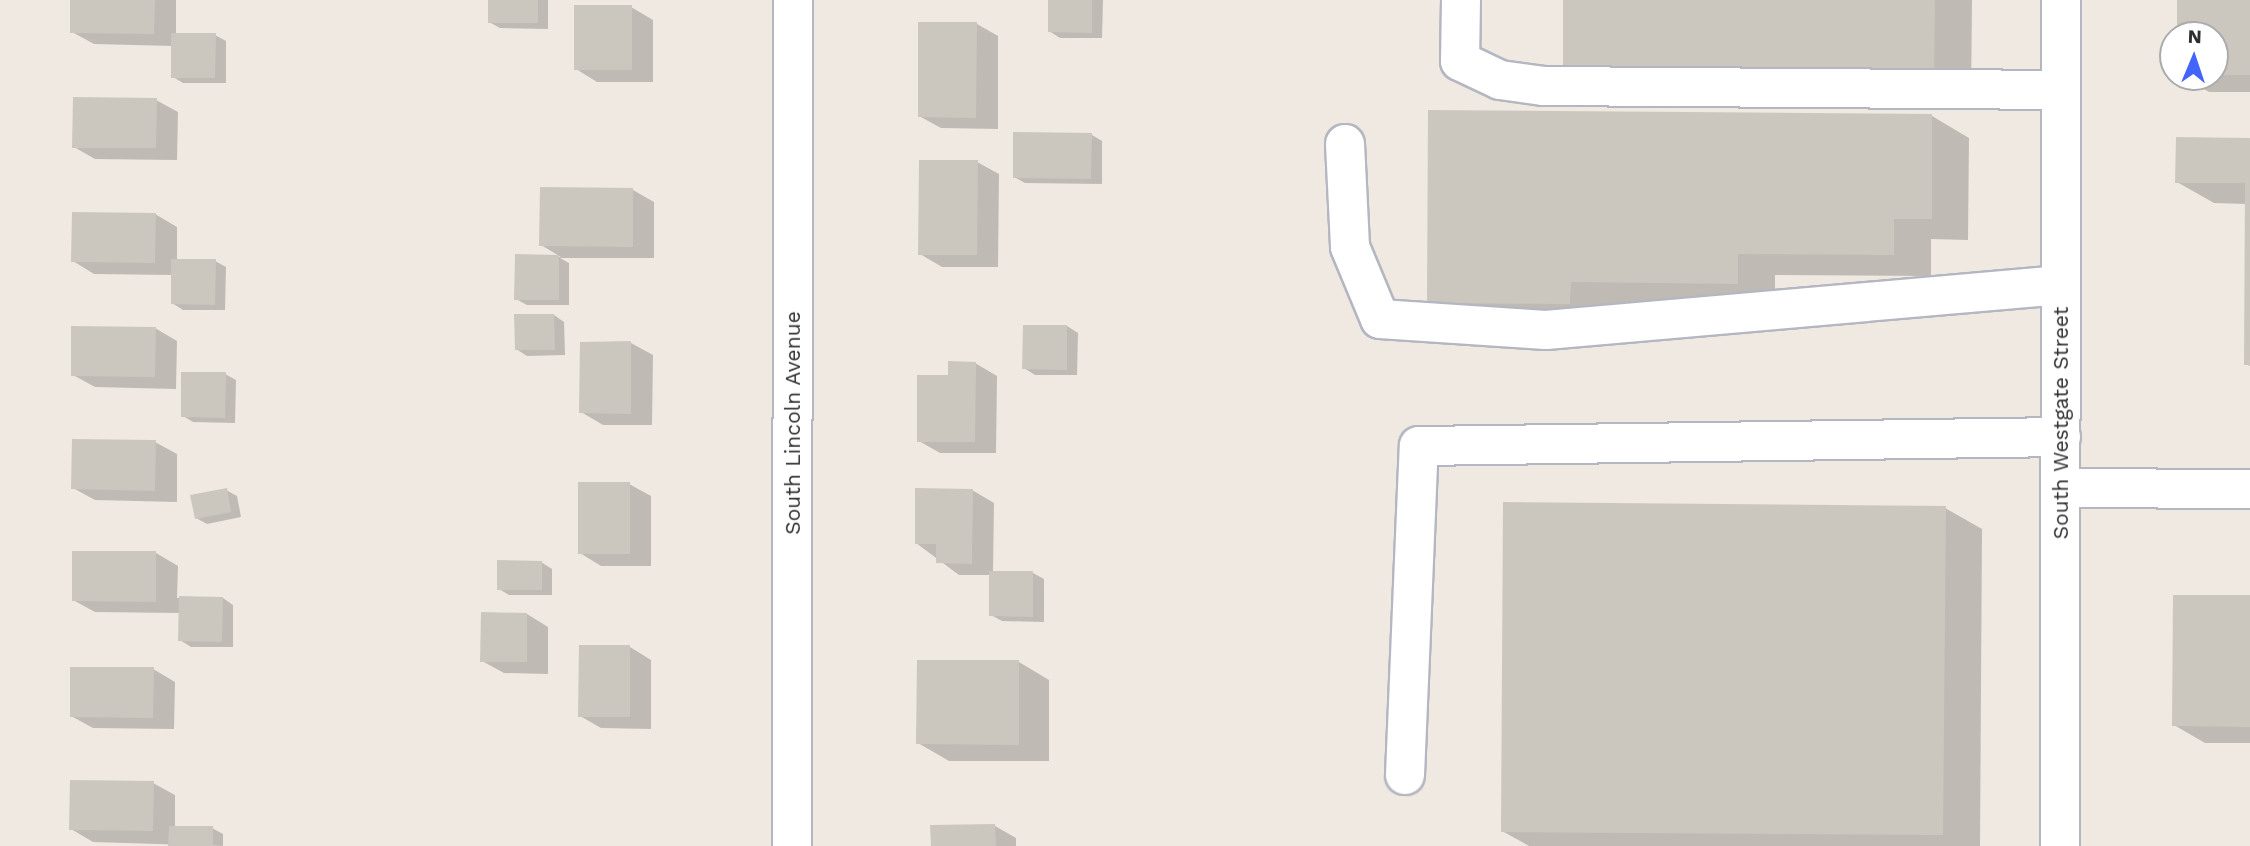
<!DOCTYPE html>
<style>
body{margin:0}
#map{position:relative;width:2250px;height:846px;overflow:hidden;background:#efe9e1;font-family:"Work Sans",sans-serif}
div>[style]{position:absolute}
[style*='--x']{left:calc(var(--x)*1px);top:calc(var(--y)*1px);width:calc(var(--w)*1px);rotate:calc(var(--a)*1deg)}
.shadow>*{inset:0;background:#0003}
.building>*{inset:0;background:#cbc7bf}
.roads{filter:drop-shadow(2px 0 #b4b7c1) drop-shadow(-2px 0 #b4b7c1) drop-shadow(0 2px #b4b7c1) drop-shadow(0 -2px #b4b7c1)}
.minor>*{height:38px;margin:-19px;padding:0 19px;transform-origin:19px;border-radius:19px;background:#fff}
span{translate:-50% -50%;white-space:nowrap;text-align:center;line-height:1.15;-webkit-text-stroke:6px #fff;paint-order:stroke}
.street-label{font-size:21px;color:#2e2e2e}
.north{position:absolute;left:2159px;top:21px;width:70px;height:70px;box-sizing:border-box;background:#fff;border:2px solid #ababab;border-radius:50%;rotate:2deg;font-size:19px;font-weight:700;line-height:28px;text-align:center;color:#2e2e2e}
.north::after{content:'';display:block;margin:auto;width:24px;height:32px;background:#4264fb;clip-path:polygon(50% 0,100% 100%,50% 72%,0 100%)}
</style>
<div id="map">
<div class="shadow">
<i style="clip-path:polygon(72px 0,176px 0,176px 35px,215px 35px,226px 41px,226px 83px,183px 83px,173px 77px,173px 46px,94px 44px,72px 32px)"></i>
<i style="clip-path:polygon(490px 0,548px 0,548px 29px,500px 28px,489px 22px)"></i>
<i style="clip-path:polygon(1050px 0,1103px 0,1102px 38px,1060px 38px,1049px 31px)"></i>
<i style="clip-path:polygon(1565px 0,1972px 0,1971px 97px)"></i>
<i style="clip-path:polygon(2179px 0,2250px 0,2250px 92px,2209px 92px,2184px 77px,2215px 77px,2215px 35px,2179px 35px)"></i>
<i style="clip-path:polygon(631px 7px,653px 20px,653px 82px,597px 82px,576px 69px)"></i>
<i style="clip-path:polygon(977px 24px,998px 36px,998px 129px,941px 128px,919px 116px)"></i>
<i style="clip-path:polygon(156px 100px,178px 112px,177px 160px,95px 159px,74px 147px)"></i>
<i style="clip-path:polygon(1932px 116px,1969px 138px,1968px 240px,1931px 239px,1931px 276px,1775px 275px,1775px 304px,1607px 303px,1607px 325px,1466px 323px,1429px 302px)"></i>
<i style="clip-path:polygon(1092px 135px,1102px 141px,1102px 184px,1025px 183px,1014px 177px)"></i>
<i style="clip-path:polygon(2250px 140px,2250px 366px,2246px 364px,2247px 204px,2214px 203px,2177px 182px)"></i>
<i style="clip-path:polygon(977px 162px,999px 174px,998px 267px,942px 267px,920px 254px)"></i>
<i style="clip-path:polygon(633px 190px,654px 202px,654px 258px,560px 258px,569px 263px,569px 305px,527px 305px,516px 299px,517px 256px,561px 257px,541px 245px)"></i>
<i style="clip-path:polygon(155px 214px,177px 227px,177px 261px,215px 261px,226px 267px,225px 310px,183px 310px,172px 303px,173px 275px,94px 274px,73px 261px)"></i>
<i style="clip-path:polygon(554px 315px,564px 322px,565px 355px,527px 356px,516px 349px)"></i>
<i style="clip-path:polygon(1067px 326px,1078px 333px,1077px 375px,1035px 375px,1024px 368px)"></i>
<i style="clip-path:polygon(155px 328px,177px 341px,176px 389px,95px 387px,73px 375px)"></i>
<i style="clip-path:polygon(582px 343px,631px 343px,653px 355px,652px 425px,603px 425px,581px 412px)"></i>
<i style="clip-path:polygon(975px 363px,997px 376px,996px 453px,940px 453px,919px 441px,950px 377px)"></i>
<i style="clip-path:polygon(225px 374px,236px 380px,235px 423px,193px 422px,183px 416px)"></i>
<i style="clip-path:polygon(155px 442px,177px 454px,177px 502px,95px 500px,73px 488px)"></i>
<i style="clip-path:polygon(629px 484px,651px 496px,651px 566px,601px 566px,580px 553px)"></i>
<i style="clip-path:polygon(226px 490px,237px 496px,241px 517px,207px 524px,196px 518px)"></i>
<i style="clip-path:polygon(972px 490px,994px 503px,993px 573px,1033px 573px,1044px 579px,1044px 622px,1002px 621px,991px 615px,991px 575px,959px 575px,916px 543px)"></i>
<i style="clip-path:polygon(1945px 508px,1982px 529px,1980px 846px,1529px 846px,1502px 831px)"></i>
<i style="clip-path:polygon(156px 553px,178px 566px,177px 598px,223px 598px,233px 605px,233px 647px,191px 647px,180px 640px,180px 613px,95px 612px,73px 600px)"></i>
<i style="clip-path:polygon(541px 562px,552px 569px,552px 595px,509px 595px,499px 589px)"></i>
<i style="clip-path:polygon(2250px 597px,2250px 743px,2205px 743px,2174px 725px)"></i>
<i style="clip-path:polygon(527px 614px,548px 627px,548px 674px,504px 673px,482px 661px)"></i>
<i style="clip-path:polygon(630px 647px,651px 660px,651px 729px,601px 728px,580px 716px)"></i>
<i style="clip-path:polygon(1019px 662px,1049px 680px,1049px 761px,949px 761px,918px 743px)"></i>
<i style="clip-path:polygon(153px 669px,175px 682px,174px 729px,93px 728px,71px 716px)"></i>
<i style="clip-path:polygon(153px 783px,175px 795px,175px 828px,212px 828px,223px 834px,223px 846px,93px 842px,71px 829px)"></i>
<i style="clip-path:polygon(995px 826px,1016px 838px,1016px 846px,932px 846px)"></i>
</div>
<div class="building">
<i style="clip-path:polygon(70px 0,155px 0,154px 34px,70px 33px)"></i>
<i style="clip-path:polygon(488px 0,538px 0,538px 23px,488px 23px)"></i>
<i style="clip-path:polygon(1048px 0,1092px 0,1092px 33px,1048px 32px)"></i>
<i style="clip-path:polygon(1563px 0,1935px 0,1934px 77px,1563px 75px)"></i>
<i style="clip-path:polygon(2177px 0,2250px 0,2250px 75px,2215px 75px,2215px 35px,2177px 35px)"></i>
<i style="clip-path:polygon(574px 5px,632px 5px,632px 70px,574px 70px)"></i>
<i style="clip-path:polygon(918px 22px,977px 22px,976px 118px,918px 117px)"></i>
<i style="clip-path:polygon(171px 33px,216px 33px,215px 78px,171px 78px)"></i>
<i style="clip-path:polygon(73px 97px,157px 98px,156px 148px,72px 148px)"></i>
<i style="clip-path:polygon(1428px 110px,1932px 114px,1932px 219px,1894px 219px,1894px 255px,1738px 254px,1738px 284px,1571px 282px,1570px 304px,1427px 303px)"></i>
<i style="clip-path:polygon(1013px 132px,1092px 133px,1091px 179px,1013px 178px)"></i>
<i style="clip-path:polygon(2176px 137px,2250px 138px,2250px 365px,2244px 365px,2245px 183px,2175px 183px)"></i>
<i style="clip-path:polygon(919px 160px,978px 160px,977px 255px,918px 255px)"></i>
<i style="clip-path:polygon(540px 187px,633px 188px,633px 247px,539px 246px)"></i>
<i style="clip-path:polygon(72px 212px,156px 213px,155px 263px,71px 262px)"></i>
<i style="clip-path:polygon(515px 254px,559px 255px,559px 300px,514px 300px)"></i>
<i style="clip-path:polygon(171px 259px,216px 259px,215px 305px,171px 304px)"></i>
<i style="clip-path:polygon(514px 314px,554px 314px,555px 350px,515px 350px)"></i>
<i style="clip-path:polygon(1023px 325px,1067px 325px,1067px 370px,1022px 369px)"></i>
<i style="clip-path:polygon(71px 326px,156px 327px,155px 377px,71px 376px)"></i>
<i style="clip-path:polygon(631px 341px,631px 414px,579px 413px,580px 342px)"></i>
<i style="clip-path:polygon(948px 361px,976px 362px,975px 442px,917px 442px,917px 375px,948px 375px)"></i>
<i style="clip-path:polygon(181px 372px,226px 372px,225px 418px,181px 417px)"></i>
<i style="clip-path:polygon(72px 439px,156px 440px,155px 491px,71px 489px)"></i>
<i style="clip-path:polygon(578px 482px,630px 482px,630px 554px,578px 554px)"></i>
<i style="clip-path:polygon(227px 488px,231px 512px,195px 519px,190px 495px)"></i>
<i style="clip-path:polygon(915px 488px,973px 489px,972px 564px,936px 563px,936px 544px,915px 544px)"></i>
<i style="clip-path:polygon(1503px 502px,1946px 506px,1943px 835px,1501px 832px)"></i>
<i style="clip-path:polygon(72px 551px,156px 551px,156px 602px,72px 601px)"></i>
<i style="clip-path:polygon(497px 560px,542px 561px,542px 590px,497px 590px)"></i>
<i style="clip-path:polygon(989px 571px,1033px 571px,1033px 617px,989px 616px)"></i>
<i style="clip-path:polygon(2173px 595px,2250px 595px,2250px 727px,2172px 726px)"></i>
<i style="clip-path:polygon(179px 596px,223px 597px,222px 642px,178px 641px)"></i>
<i style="clip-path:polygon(481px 612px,527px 613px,527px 662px,480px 662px)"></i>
<i style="clip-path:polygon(579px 645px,630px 645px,630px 717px,578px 717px)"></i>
<i style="clip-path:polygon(917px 660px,1019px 660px,1019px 745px,916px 744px)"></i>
<i style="clip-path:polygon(70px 667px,154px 667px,153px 718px,70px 717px)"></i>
<i style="clip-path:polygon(70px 780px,154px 781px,153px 831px,69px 830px)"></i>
<i style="clip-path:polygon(995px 824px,996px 846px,931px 846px,930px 825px)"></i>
<i style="clip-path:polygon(169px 826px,213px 826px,213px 846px,168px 846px)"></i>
</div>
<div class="roads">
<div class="minor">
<i style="--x:1461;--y:0;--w:61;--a:90.9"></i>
<i style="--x:1460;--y:61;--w:44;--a:25.4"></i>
<i style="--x:1500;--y:80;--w:43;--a:7.9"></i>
<i style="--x:1543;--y:86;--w:518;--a:0.44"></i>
<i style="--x:1345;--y:144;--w:103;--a:87.2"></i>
<i style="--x:1350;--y:247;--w:78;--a:67.4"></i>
<i style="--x:1380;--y:319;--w:166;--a:3.8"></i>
<i style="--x:1546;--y:330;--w:517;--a:-4.99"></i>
<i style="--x:2060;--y:488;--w:190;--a:0.3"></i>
<i style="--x:1405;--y:775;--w:329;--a:-87.6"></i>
<i style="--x:1419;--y:446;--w:642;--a:-0.8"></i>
<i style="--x:792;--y:846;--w:846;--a:-89.93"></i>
<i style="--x:2060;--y:846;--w:846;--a:-89.93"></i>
</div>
</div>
<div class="street-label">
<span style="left:793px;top:423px;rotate:-90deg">South Lincoln Avenue</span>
<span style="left:2061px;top:423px;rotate:-90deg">South Westgate Street</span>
</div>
<div class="north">N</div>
</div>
